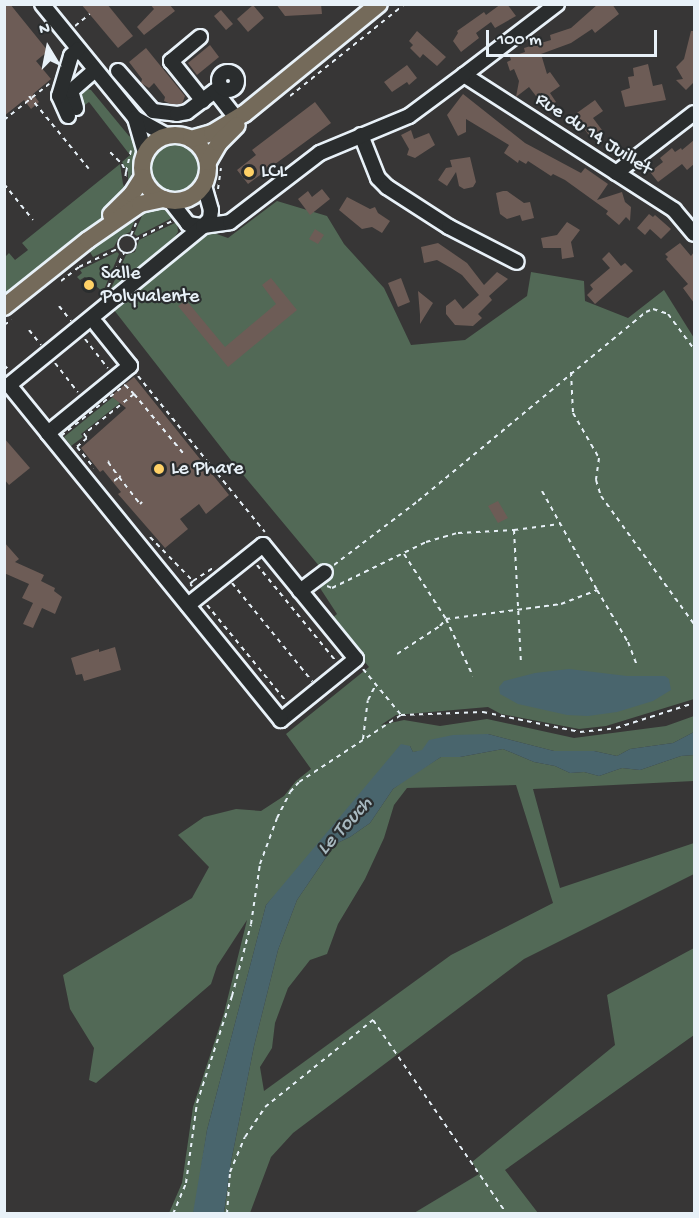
<!DOCTYPE html>
<style>
body{margin:0}
#map{position:relative;width:699px;height:1218px;overflow:hidden;background:#373636;font-family:"Gochi Hand",sans-serif}
div>[style]{position:absolute}
[style*='--x']{left:calc(var(--x)*1px);top:calc(var(--y)*1px);width:calc(var(--w)*1px);rotate:calc(var(--a)*1deg)}
.green>*{inset:0;background:#526956}
.round{border-radius:50%}
.water>*{inset:0;background:#49656d}
.building>*{inset:0;background:#6d5c56}
.path>*{height:2px;margin-top:-1px;transform-origin:0;background:repeating-linear-gradient(90deg,#e8f1f8 0 4.5px,transparent 0 9px)}
.path>.ring{margin:-1px;padding:0;box-sizing:content-box;background:none;border:2px solid #e8f1f8;border-radius:50%}
.roads{filter:drop-shadow(2px 0 #e8f1f8) drop-shadow(-2px 0 #e8f1f8) drop-shadow(0 2px #e8f1f8) drop-shadow(0 -2px #e8f1f8)}
.minor>*{height:14px;margin:-7px;padding:0 7px;transform-origin:7px;border-radius:7px;background:#2a2d2e}
.minor>.ring{margin:-7px;padding:0;box-sizing:content-box;background:none;border:14px solid #2a2d2e;border-radius:50%}
.major>*{height:16px;margin:-8px;padding:0 8px;transform-origin:8px;border-radius:8px;background:#746a5a}
.major>.ring{margin:-8px;padding:0;box-sizing:content-box;background:none;border:16px solid #746a5a;border-radius:50%}
.dots>*{width:16px;height:16px;translate:-50% -50%;box-sizing:border-box;border:3px solid #2a2d2e;border-radius:50%}
span{translate:-50% -50%;white-space:nowrap;text-align:center;line-height:1.15;-webkit-text-stroke:4.5px #2a2d2e;paint-order:stroke}
.street-label{font-size:20px;color:#e8f1f8}
.poi-label{font-size:20px;color:#e8f1f8}
.left{translate:0 -50%;text-align:left}
.water-label{font-size:21px;color:#a8b9c0;font-style:italic}
.frame{position:absolute;inset:0;border:6px solid #e8f1f8;pointer-events:none}
.north{position:absolute;left:18px;top:18px;width:60px;height:60px;-webkit-text-stroke:4px #2a2d2e;paint-order:stroke;rotate:350deg;font-size:16px;font-weight:700;line-height:24px;text-align:center;color:#e8f1f8}
.north::after{content:'';display:block;margin:auto;width:21px;height:27px;background:#e8f1f8;clip-path:polygon(50% 0,100% 100%,50% 72%,0 100%)}
.scale{position:absolute;left:486px;top:30px;width:171px;height:27px;box-sizing:border-box;border:3px solid #e8f1f8;border-top:0;padding-left:8px;font-size:18px;line-height:21px;white-space:nowrap;color:#e8f1f8;-webkit-text-stroke:4px #2a2d2e;paint-order:stroke}
</style>
<div id="map">
<div class="green">
<i style="clip-path:polygon(84px 88px,91px 90px,129px 136px,136px 140px,134px 166px,128px 186px,128px 172px,122px 162px,130px 155px,89px 102px,82px 107px,79px 90px)"></i>
<i class="round" style="left:150px;top:143px;width:52px;height:52px"></i>
<i style="clip-path:polygon(120px 164px,123px 184px,127px 193px,109px 214px,5px 301px,5px 257px,9px 253px,15px 260px,28px 250px,22px 243px)"></i>
<i style="clip-path:polygon(277px 201px,327px 216px,344px 244px,384px 288px,411px 345px,465px 340px,527px 296px,531px 272px,584px 281px,585px 301px,628px 318px,664px 290px,694px 338px,694px 699px,606px 726px,579px 729px,501px 714px,488px 707px,396px 715px,381px 725px,404px 720px,440px 726px,487px 719px,574px 738px,666px 726px,694px 716px,694px 732px,673px 743px,630px 749px,617px 756px,594px 751px,554px 751px,488px 734px,422px 751px,413px 752px,410px 746px,266px 905px,207px 1130px,195px 1209px,193px 1213px,169px 1213px,182px 1183px,193px 1107px,224px 1013px,247px 920px,217px 966px,211px 984px,96px 1083px,89px 1080px,94px 1048px,70px 1009px,63px 975px,192px 898px,209px 867px,178px 835px,204px 817px,236px 809px,261px 811px,284px 796px,296px 781px,311px 769px,286px 734px,369px 667px,330px 620px,337px 614px,320px 588px,330px 579px,230px 459px,114px 310px,208px 231px,228px 238px)"></i>
<i style="clip-path:polygon(158px 207px,164px 208px,174px 217px,137px 236px,134px 234px,145px 209px)"></i>
<i style="clip-path:polygon(138px 212px,130px 232px,119px 237px,114px 247px,93px 257px,90px 252px,95px 242px)"></i>
<i style="clip-path:polygon(177px 222px,178px 232px,170px 244px,108px 295px,126px 255px,135px 252px,139px 240px)"></i>
<i style="clip-path:polygon(117px 252px,119px 254px,103px 292px,85px 277px,80px 280px,77px 277px,82px 273px,80px 270px)"></i>
<i style="clip-path:polygon(113px 397px,120px 403px,81px 434px,83px 437px,71px 446px,64px 437px)"></i>
<i style="clip-path:polygon(evenodd,503px 749px,534px 762px,555px 766px,570px 773px,584px 772px,599px 776px,622px 768px,640px 770px,681px 756px,694px 755px,694px 781px,533px 789px,560px 888px,694px 843px,694px 874px,524px 959px,293px 1133px,271px 1157px,250px 1213px,224px 1214px,231px 1162px,254px 1046px,278px 950px,297px 900px,327px 856px,329px 847px,350px 837px,370px 823px,393px 789px,409px 777px,441px 757px,460px 757px,503px 749px,516px 785px,553px 903px,451px 955px,264px 1091px,260px 1067px,272px 1048px,275px 1023px,288px 988px,310px 960px,327px 954px,338px 924px,365px 879px,384px 838px,394px 805px,407px 788px,516px 785px)"></i>
<i style="clip-path:polygon(694px 948px,694px 1035px,505px 1170px,538px 1213px,414px 1213px,479px 1174px,472px 1162px,615px 1045px,607px 995px)"></i>
</div>
<div class="water">
<i style="clip-path:polygon(569px 669px,627px 676px,665px 676px,669px 679px,671px 690px,653px 701px,617px 712px,588px 716px,567px 715px,518px 704px,500px 694px,499px 687px,504px 681px,535px 673px)"></i>
<i style="clip-path:polygon(694px 732px,694px 755px,681px 756px,640px 770px,622px 768px,599px 776px,584px 772px,570px 773px,555px 766px,534px 762px,503px 749px,460px 757px,441px 757px,393px 789px,370px 823px,350px 837px,329px 847px,327px 856px,297px 900px,278px 950px,254px 1046px,231px 1162px,224px 1213px,193px 1213px,207px 1130px,266px 905px,401px 744px,410px 746px,413px 752px,422px 750px,429px 740px,453px 735px,488px 734px,554px 751px,594px 751px,617px 756px,630px 749px,673px 743px)"></i>
</div>
<div class="building">
<i style="clip-path:polygon(4px 4px,10px 4px,48px 51px,36px 61px,51px 79px,33px 94px,39px 102px,31px 109px,24px 100px,4px 116px)"></i>
<i style="clip-path:polygon(81px 4px,107px 4px,133px 36px,118px 48px)"></i>
<i style="clip-path:polygon(150px 4px,169px 4px,175px 11px,144px 35px,137px 27px,154px 9px)"></i>
<i style="clip-path:polygon(276px 4px,321px 4px,322px 14px,285px 16px)"></i>
<i style="clip-path:polygon(501px 4px,507px 4px,516px 16px,495px 28px,491px 22px,476px 33px,479px 38px,461px 52px,453px 41px,458px 33px,457px 31px,484px 12px,486px 15px)"></i>
<i style="clip-path:polygon(598px 4px,612px 4px,619px 14px,595px 33px,592px 29px,571px 43px,541px 54px,547px 74px,550px 72px,560px 86px,550px 93px,556px 102px,546px 109px,529px 87px,516px 97px,519px 81px,514px 69px,510px 71px,507px 62px,511px 60px,510px 57px,525px 52px,524px 48px,551px 40px,550px 35px,571px 28px)"></i>
<i style="clip-path:polygon(253px 5px,264px 18px,248px 32px,237px 19px)"></i>
<i style="clip-path:polygon(221px 10px,233px 24px,226px 30px,214px 16px)"></i>
<i style="clip-path:polygon(417px 31px,446px 57px,437px 66px,423px 54px,420px 58px,410px 48px,413px 45px,409px 41px)"></i>
<i style="clip-path:polygon(691px 31px,694px 31px,694px 82px,686px 90px,676px 80px,683px 79px,676px 67px,684px 59px)"></i>
<i style="clip-path:polygon(210px 45px,219px 57px,197px 75px,188px 63px)"></i>
<i style="clip-path:polygon(146px 48px,185px 96px,182px 104px,171px 104px,164px 101px,165px 97px,154px 83px,149px 88px,141px 83px,142px 79px,129px 62px)"></i>
<i style="clip-path:polygon(648px 64px,653px 86px,662px 84px,666px 100px,625px 107px,621px 91px,630px 88px,628px 77px,634px 76px,633px 68px)"></i>
<i style="clip-path:polygon(407px 65px,417px 78px,409px 85px,407px 82px,392px 92px,384px 82px)"></i>
<i style="clip-path:polygon(463px 94px,525px 143px,581px 173px,585px 168px,608px 184px,597px 200px,622px 192px,625px 202px,631px 207px,630px 221px,626px 217px,619px 225px,606px 214px,608px 211px,565px 180px,553px 174px,551px 176px,528px 161px,526px 164px,519px 160px,518px 163px,504px 153px,509px 145px,466px 119px,466px 132px,458px 136px,447px 115px)"></i>
<i style="clip-path:polygon(595px 100px,603px 111px,593px 118px,602px 130px,591px 138px,574px 115px)"></i>
<i style="clip-path:polygon(315px 102px,331px 123px,248px 184px,237px 170px,256px 155px,252px 150px)"></i>
<i style="clip-path:polygon(411px 130px,414px 139px,429px 133px,435px 145px,415px 158px,407px 155px,409px 149px,401px 135px)"></i>
<i style="clip-path:polygon(694px 140px,694px 164px,687px 170px,682px 164px,658px 182px,650px 172px,663px 162px,660px 158px,672px 148px,675px 152px,681px 148px,682px 150px)"></i>
<i style="clip-path:polygon(470px 157px,476px 182px,473px 187px,464px 189px,459px 186px,456px 172px,447px 186px,438px 180px,446px 168px,452px 167px,450px 160px)"></i>
<i style="clip-path:polygon(322px 189px,330px 199px,310px 215px,298px 199px,308px 191px,312px 197px)"></i>
<i style="clip-path:polygon(503px 191px,507px 191px,524px 203px,530px 202px,534px 218px,522px 221px,520px 215px,507px 219px,500px 214px,496px 193px)"></i>
<i style="clip-path:polygon(347px 197px,370px 209px,375px 207px,378px 213px,390px 221px,382px 233px,372px 227px,362px 229px,339px 210px)"></i>
<i style="clip-path:polygon(649px 214px,653px 217px,655px 215px,671px 229px,661px 239px,650px 229px,645px 235px,637px 228px)"></i>
<i style="clip-path:polygon(567px 222px,580px 230px,571px 242px,574px 257px,562px 259px,561px 248px,543px 248px,541px 238px,557px 235px)"></i>
<i style="clip-path:polygon(315px 229px,324px 235px,318px 244px,309px 239px)"></i>
<i style="clip-path:polygon(438px 243px,467px 263px,484px 285px,497px 272px,508px 279px,489px 296px,492px 300px,478px 314px,482px 318px,473px 326px,455px 325px,446px 314px,446px 306px,455px 299px,463px 309px,479px 295px,462px 275px,451px 268px,437px 260px,424px 263px,421px 247px)"></i>
<i style="clip-path:polygon(680px 243px,691px 256px,694px 252px,694px 303px,683px 288px,688px 284px,666px 259px,668px 257px,665px 254px)"></i>
<i style="clip-path:polygon(609px 252px,621px 266px,625px 263px,633px 271px,595px 304px,587px 295px,593px 289px,590px 285px,610px 268px,602px 259px)"></i>
<i style="clip-path:polygon(271px 278px,297px 310px,228px 367px,178px 306px,186px 300px,225px 347px,276px 304px,262px 285px)"></i>
<i style="clip-path:polygon(401px 278px,410px 302px,398px 307px,388px 283px)"></i>
<i style="clip-path:polygon(418px 291px,433px 303px,420px 324px,420px 315px)"></i>
<i style="clip-path:polygon(134px 377px,229px 495px,206px 514px,199px 504px,180px 519px,188px 529px,165px 548px,118px 494px,121px 492px,103px 470px,100px 472px,81px 448px,126px 408px,111px 396px)"></i>
<i style="clip-path:polygon(4px 438px,30px 468px,9px 485px,4px 479px)"></i>
<i style="clip-path:polygon(498px 501px,508px 518px,498px 523px,488px 506px)"></i>
<i style="clip-path:polygon(4px 542px,19px 559px,15px 562px,44px 575px,41px 581px,55px 588px,54px 591px,62px 597px,55px 614px,42px 608px,33px 628px,23px 624px,33px 603px,22px 598px,29px 584px,4px 573px)"></i>
<i style="clip-path:polygon(115px 647px,121px 670px,84px 681px,82px 674px,76px 675px,71px 658px,99px 649px,99px 652px)"></i>
</div>
<div class="path">
<i style="--x:75;--y:26;--w:19;--a:-39"></i>
<i style="--x:29;--y:96;--w:94;--a:50.6"></i>
<i style="--x:290;--y:96;--w:147;--a:-38.7"></i>
<i style="--x:4;--y:120;--w:58;--a:-38.7"></i>
<i style="--x:110;--y:152;--w:17;--a:45"></i>
<i style="--x:122;--y:164;--w:9;--a:63"></i>
<i style="--x:126;--y:172;--w:7;--a:98"></i>
<i style="--x:126;--y:172;--w:22;--a:-77"></i>
<i style="--x:4;--y:184;--w:46;--a:51.1"></i>
<i style="--x:218;--y:189;--w:21;--a:-82"></i>
<i style="--x:131;--y:235;--w:13;--a:-67"></i>
<i class="ring" style="left:118px;top:235px;width:16px;height:16px"></i>
<i style="--x:135;--y:240;--w:42;--a:-27.2"></i>
<i style="--x:61;--y:281;--w:23;--a:-38"></i>
<i style="--x:79;--y:267;--w:44;--a:-25.4"></i>
<i style="--x:108;--y:287;--w:38;--a:-65"></i>
<i style="--x:59;--y:306;--w:19;--a:51"></i>
<i style="--x:4;--y:325;--w:9;--a:-32"></i>
<i style="--x:29;--y:330;--w:19;--a:51"></i>
<i style="--x:85;--y:339;--w:37;--a:52"></i>
<i style="--x:55;--y:363;--w:37;--a:52"></i>
<i style="--x:4;--y:365;--w:7;--a:45"></i>
<i style="--x:571;--y:372;--w:41;--a:87.2"></i>
<i style="--x:573;--y:413;--w:52;--a:60"></i>
<i style="--x:599;--y:458;--w:22;--a:98"></i>
<i style="--x:596;--y:480;--w:17;--a:73"></i>
<i style="--x:601;--y:496;--w:158;--a:54"></i>
<i style="--x:138;--y:376;--w:201;--a:50.9"></i>
<i style="--x:125;--y:385;--w:13;--a:45"></i>
<i style="--x:134;--y:394;--w:64;--a:141.3"></i>
<i style="--x:84;--y:434;--w:5;--a:53"></i>
<i style="--x:87;--y:438;--w:20;--a:139"></i>
<i style="--x:72;--y:451;--w:19;--a:-126"></i>
<i style="--x:61;--y:436;--w:82;--a:-38.6"></i>
<i style="--x:134;--y:394;--w:77;--a:50.3"></i>
<i style="--x:77;--y:447;--w:27;--a:51"></i>
<i style="--x:109;--y:461;--w:1;--a:135"></i>
<i style="--x:108;--y:462;--w:19;--a:54"></i>
<i style="--x:119;--y:477;--w:2;--a:-27"></i>
<i style="--x:114;--y:481;--w:6;--a:-39"></i>
<i style="--x:119;--y:477;--w:34;--a:52"></i>
<i style="--x:140;--y:504;--w:3;--a:-45"></i>
<i style="--x:542;--y:491;--w:113;--a:60.9"></i>
<i style="--x:597;--y:590;--w:61;--a:59.2"></i>
<i style="--x:628;--y:642;--w:26;--a:69"></i>
<i style="--x:514;--y:530;--w:132;--a:87"></i>
<i style="--x:150;--y:537;--w:62;--a:45.7"></i>
<i style="--x:193;--y:581;--w:4;--a:135"></i>
<i style="--x:190;--y:584;--w:3;--a:45"></i>
<i style="--x:404;--y:554;--w:77;--a:57.1"></i>
<i style="--x:446;--y:619;--w:63;--a:64.7"></i>
<i style="--x:257;--y:565;--w:123;--a:50.6"></i>
<i style="--x:334;--y:565;--w:106;--a:-37.3"></i>
<i style="--x:418;--y:501;--w:296;--a:-39.7"></i>
<i style="--x:646;--y:312;--w:8;--a:-23"></i>
<i style="--x:653;--y:309;--w:16;--a:18"></i>
<i style="--x:668;--y:314;--w:44;--a:53.4"></i>
<i style="--x:193;--y:581;--w:24;--a:-33"></i>
<i style="--x:232;--y:583;--w:127;--a:50.8"></i>
<i style="--x:327;--y:586;--w:5;--a:22"></i>
<i style="--x:332;--y:588;--w:105;--a:-26.1"></i>
<i style="--x:426;--y:542;--w:33;--a:-16"></i>
<i style="--x:458;--y:533;--w:56;--a:-3.1"></i>
<i style="--x:514;--y:530;--w:46;--a:-7.4"></i>
<i style="--x:207;--y:605;--w:123;--a:50.6"></i>
<i style="--x:397;--y:654;--w:51;--a:-33.1"></i>
<i style="--x:440;--y:626;--w:9;--a:-49"></i>
<i style="--x:446;--y:619;--w:116;--a:-7.4"></i>
<i style="--x:561;--y:604;--w:39;--a:-21"></i>
<i style="--x:363;--y:669;--w:60;--a:50.4"></i>
<i style="--x:363;--y:739;--w:39;--a:-83"></i>
<i style="--x:368;--y:700;--w:18;--a:-63"></i>
<i style="--x:173;--y:1214;--w:34;--a:-67"></i>
<i style="--x:186;--y:1183;--w:81;--a:-82.2"></i>
<i style="--x:197;--y:1103;--w:113;--a:-71.9"></i>
<i style="--x:232;--y:996;--w:74;--a:-75.2"></i>
<i style="--x:251;--y:924;--w:61;--a:-81.5"></i>
<i style="--x:260;--y:864;--w:49;--a:-69.7"></i>
<i style="--x:277;--y:818;--w:29;--a:-63"></i>
<i style="--x:290;--y:792;--w:13;--a:-48"></i>
<i style="--x:299;--y:782;--w:122;--a:-33.3"></i>
<i style="--x:401;--y:715;--w:82;--a:-2.1"></i>
<i style="--x:483;--y:712;--w:99;--a:11.7"></i>
<i style="--x:580;--y:732;--w:36;--a:-6"></i>
<i style="--x:616;--y:728;--w:82;--a:-17.8"></i>
<i style="--x:227;--y:1214;--w:42;--a:-85.9"></i>
<i style="--x:230;--y:1172;--w:38;--a:-67"></i>
<i style="--x:245;--y:1137;--w:36;--a:-56"></i>
<i style="--x:265;--y:1107;--w:139;--a:-38.9"></i>
<i style="--x:373;--y:1020;--w:236;--a:55.4"></i>
</div>
<div class="roads">
<div class="minor">
<i style="--x:42;--y:4;--w:147;--a:50.8"></i>
<i style="--x:135;--y:118;--w:37;--a:29"></i>
<i style="--x:557;--y:4;--w:117;--a:142.6"></i>
<i style="--x:464;--y:75;--w:250;--a:32.7"></i>
<i style="--x:674;--y:210;--w:31;--a:50"></i>
<i style="--x:200;--y:37;--w:38;--a:140"></i>
<i style="--x:171;--y:61;--w:51;--a:51.3"></i>
<i style="--x:118;--y:71;--w:53;--a:48.8"></i>
<i style="--x:153;--y:111;--w:24;--a:7"></i>
<i style="--x:177;--y:114;--w:10;--a:-11"></i>
<i style="--x:187;--y:112;--w:35;--a:-37"></i>
<i style="--x:215;--y:91;--w:34;--a:52"></i>
<i class="ring" style="left:219px;top:72px;width:4px;height:4px"></i>
<i style="--x:76;--y:108;--w:18;--a:-106"></i>
<i style="--x:71;--y:91;--w:32;--a:-41"></i>
<i style="--x:68;--y:116;--w:22;--a:-114"></i>
<i style="--x:59;--y:96;--w:42;--a:-73.3"></i>
<i style="--x:71;--y:56;--w:10;--a:-45"></i>
<i style="--x:135;--y:118;--w:36;--a:74"></i>
<i style="--x:361;--y:135;--w:46;--a:68.4"></i>
<i style="--x:378;--y:178;--w:13;--a:45"></i>
<i style="--x:387;--y:187;--w:74;--a:32.8"></i>
<i style="--x:449;--y:227;--w:76;--a:27.2"></i>
<i style="--x:616;--y:173;--w:98;--a:-37.6"></i>
<i style="--x:171;--y:202;--w:28;--a:52"></i>
<i style="--x:188;--y:224;--w:15;--a:8"></i>
<i style="--x:203;--y:226;--w:10;--a:-45"></i>
<i style="--x:210;--y:219;--w:9;--a:-84"></i>
<i style="--x:211;--y:210;--w:26;--a:-106"></i>
<i style="--x:48;--y:433;--w:106;--a:-39.3"></i>
<i style="--x:130;--y:366;--w:53;--a:-128.8"></i>
<i style="--x:300;--y:591;--w:31;--a:-37"></i>
<i style="--x:188;--y:605;--w:96;--a:-38.7"></i>
<i style="--x:263;--y:545;--w:147;--a:50.8"></i>
<i style="--x:356;--y:659;--w:97;--a:140.9"></i>
<i style="--x:281;--y:720;--w:370;--a:-129.1"></i>
<i style="--x:48;--y:433;--w:62;--a:-129.1"></i>
<i style="--x:9;--y:385;--w:251;--a:-39.3"></i>
<i style="--x:203;--y:226;--w:27;--a:-8"></i>
<i style="--x:230;--y:222;--w:113;--a:-37.5"></i>
<i style="--x:320;--y:153;--w:96;--a:-22.6"></i>
<i style="--x:409;--y:116;--w:69;--a:-36.7"></i>
</div>
<div class="major">
<i class="ring" style="left:142px;top:135px;width:50px;height:50px"></i>
<i style="--x:191;--y:139;--w:22;--a:-16"></i>
<i style="--x:212;--y:133;--w:37;--a:-31"></i>
<i style="--x:244;--y:114;--w:174;--a:-39.2"></i>
<i style="--x:208;--y:162;--w:22;--a:-60"></i>
<i style="--x:219;--y:143;--w:25;--a:-45"></i>
<i style="--x:111;--y:215;--w:30;--a:-45"></i>
<i style="--x:132;--y:194;--w:20;--a:-57"></i>
<i style="--x:4;--y:307;--w:107;--a:-38.6"></i>
<i style="--x:88;--y:240;--w:63;--a:-34.7"></i>
<i style="--x:140;--y:204;--w:24;--a:-12"></i>
</div>
</div>
<div class="dots">
<i style="left:249px;top:172px;background:#ffd166"></i>
<i style="left:89px;top:285px;background:#ffd166"></i>
<i style="left:159px;top:469px;background:#ffd166"></i>
</div>
<div class="street-label">
<span style="left:593px;top:135px;rotate:33deg">Rue du 14 Juillet</span>
</div>
<div class="poi-label">
<span class="left" style="left:261px;top:172px">LCL</span>
<span class="left" style="left:101px;top:286px">Salle<br>Polyvalente</span>
<span class="left" style="left:171px;top:469px">Le Phare</span>
</div>
<div class="water-label">
<span style="left:346px;top:827px;rotate:-47deg">Le Touch</span>
</div>
<div class="frame"></div>
<div class="north">N</div>
<div class="scale">100 m</div>
</div>
